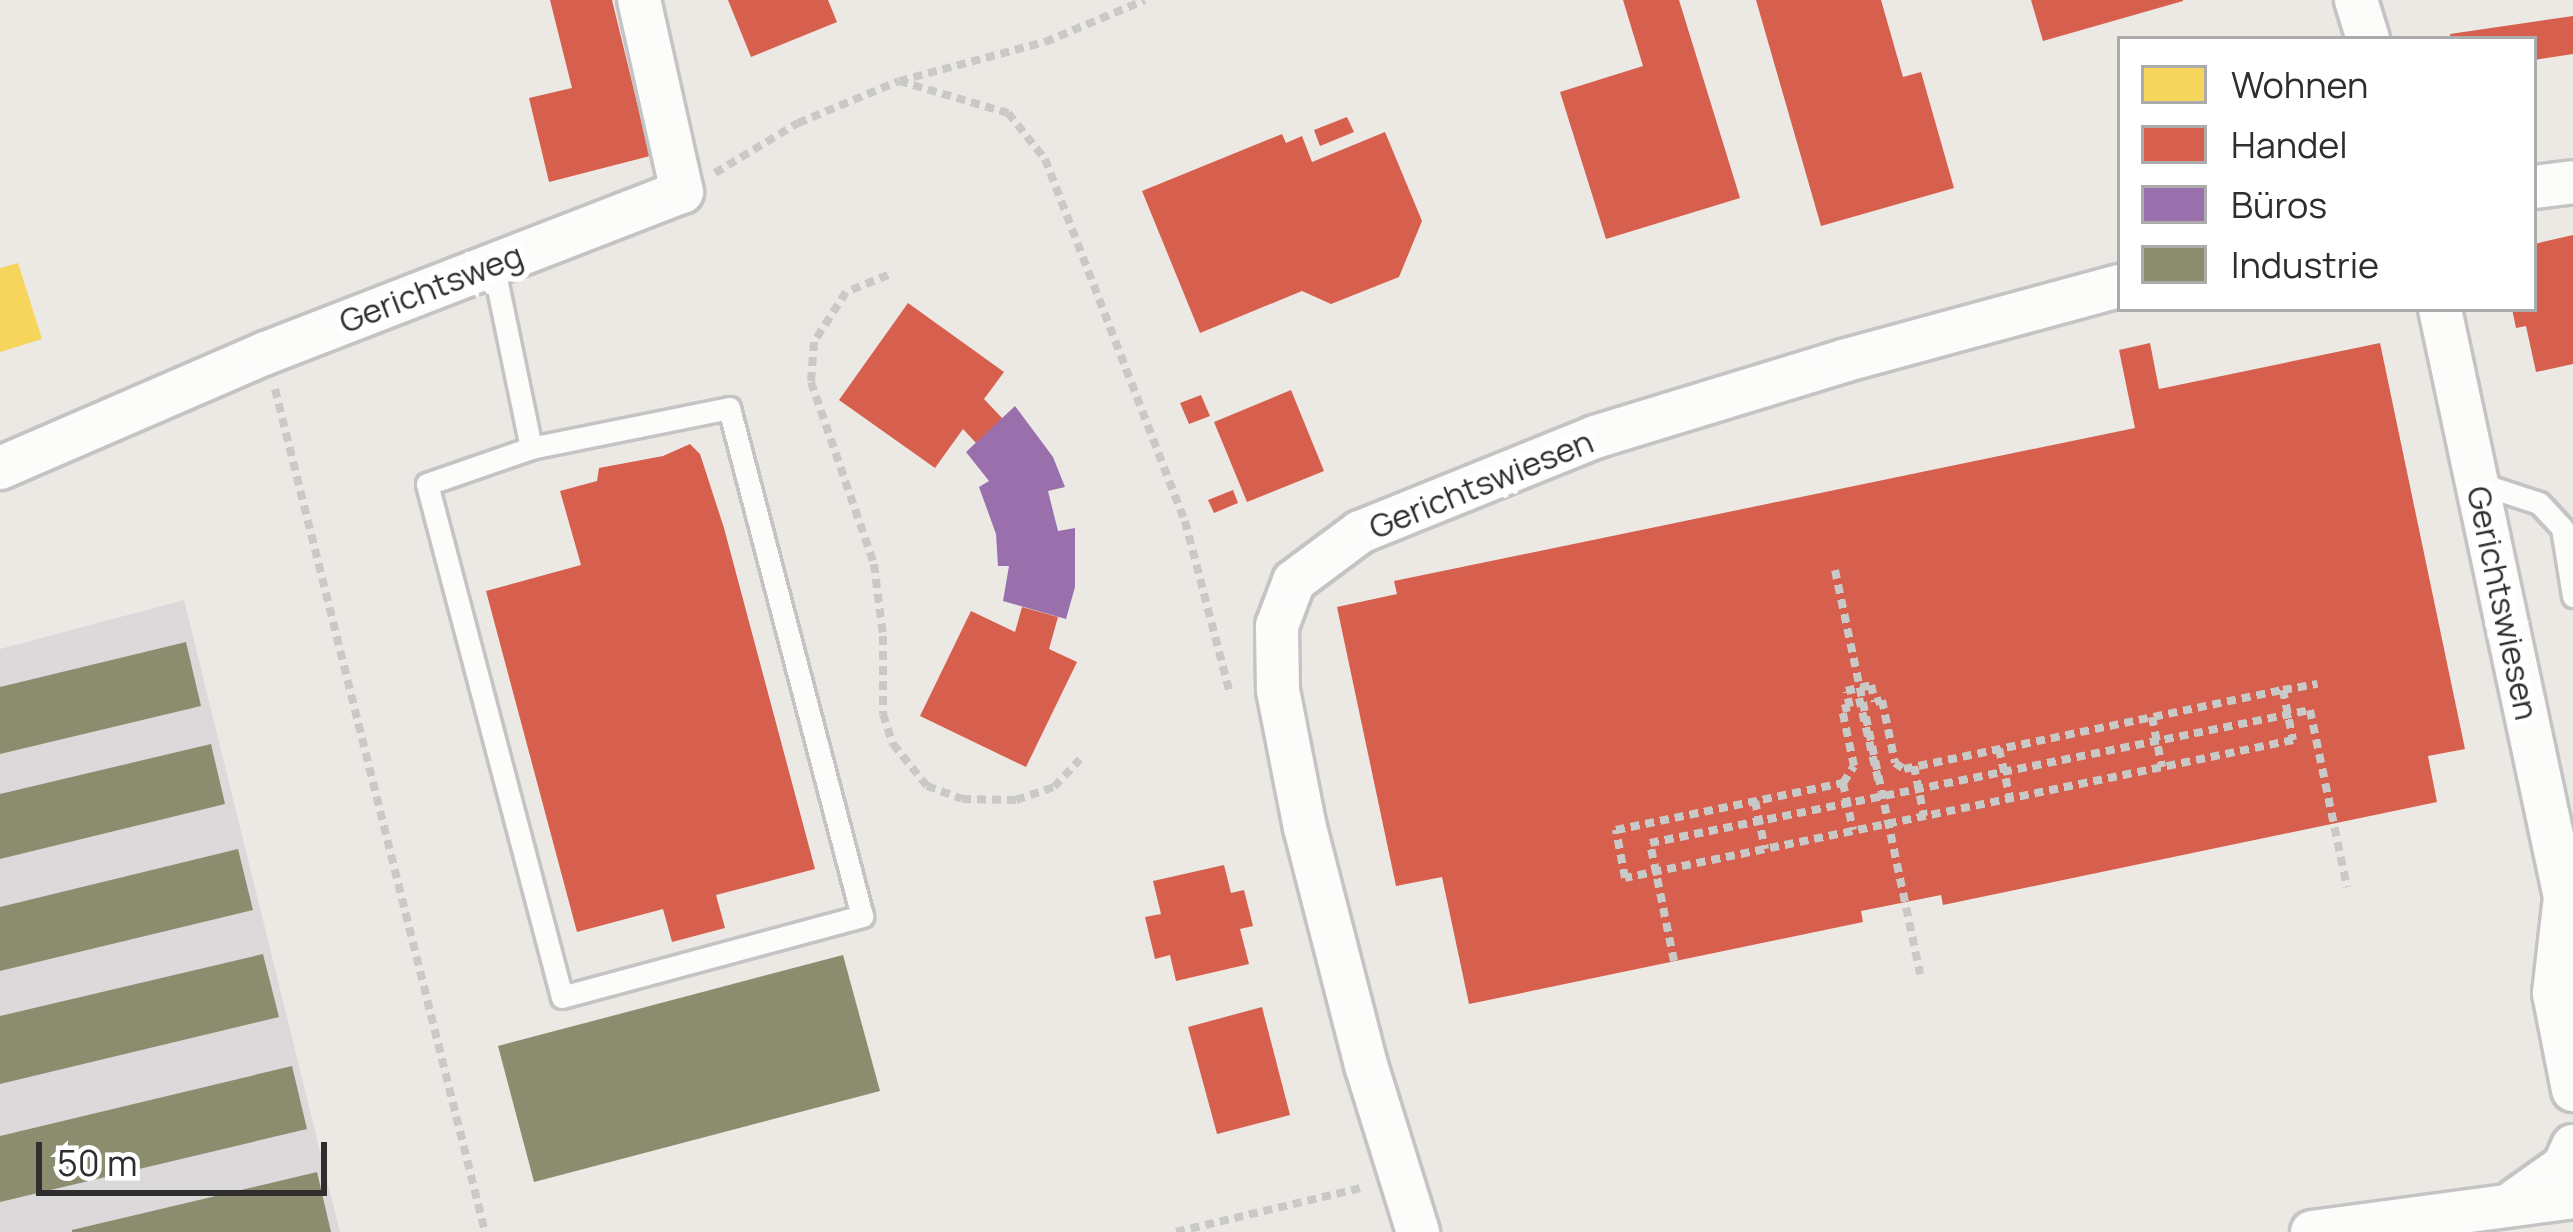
<!DOCTYPE html>
<meta charset="utf-8">
<style>
body{margin:0}
#map{position:relative;width:2573px;height:1232px;overflow:hidden;background:#ece8e4;font-family:Manrope,sans-serif}
div>[style]{position:absolute}
[style*='--x']{left:calc(var(--x)*1px);top:calc(var(--y)*1px);width:calc(var(--w)*1px);rotate:calc(var(--a)*1deg)}
.industrial>*{inset:0;background:#dcd9db}
.homes>*{inset:0;background:#f6d55c}
.shops>*{inset:0;background:#d6604d}
.offices>*{inset:0;background:#9970ab}
.industry>*{inset:0;background:#8c8c6e}
.path>*{height:8px;margin-top:-4px;transform-origin:0;background:repeating-linear-gradient(90deg,#c9c9c8 0 9px,transparent 0 15px)}
.roads{filter:drop-shadow(3px 0 #c5c4c5) drop-shadow(-3px 0 #c5c4c5) drop-shadow(0 3px #c5c4c5) drop-shadow(0 -3px #c5c4c5)}
.service>*{height:21px;margin:-10.5px;padding:0 10.5px;transform-origin:10.5px;border-radius:10.5px;background:#fcfcfb}
.minor>*{height:42px;margin:-21px;padding:0 21px;transform-origin:21px;border-radius:21px;background:#fcfcfb}
.path-bridge>*{height:8px;margin-top:-4px;transform-origin:0;background:repeating-linear-gradient(90deg,#c9c9c8 0 9px,transparent 0 15px)}
span{translate:-50% -50%;white-space:nowrap;text-align:center;line-height:1.15;-webkit-text-stroke:12px #fff;paint-order:stroke}
.street-label{font-size:33px;color:#2e2e2e}
.legend{position:absolute;left:2117px;top:36px;width:420px;height:276px;box-sizing:border-box;background:#fff;border:3px solid #ababab;margin:0;padding:15px 21px;list-style:none;font-size:36px;color:#2e2e2e}
.legend li{display:flex;align-items:center;gap:24px;height:60px}
.legend b{width:60px;border:3px solid #ababab}
.scale{position:absolute;left:36px;top:1142px;width:291px;height:54px;box-sizing:border-box;border:6px solid #2e2e2e;border-top:0;padding-left:15px;font-size:36px;line-height:42px;white-space:nowrap;color:#2e2e2e;-webkit-text-stroke:9px #fff;paint-order:stroke}
</style>
<div id="map">
<div class="industrial">
<i style="clip-path:polygon(184px 600px,340px 1232px,0 1232px,0 649px)"></i>
</div>
<div class="homes">
<i style="clip-path:polygon(18px 263px,42px 339px,0 352px,0 268px)"></i>
</div>
<div class="shops">
<i style="clip-path:polygon(550px 0,612px 0,650px 156px,549px 182px,529px 98px,572px 88px)"></i>
<i style="clip-path:polygon(728px 0,828px 0,837px 22px,751px 57px)"></i>
<i style="clip-path:polygon(1623px 0,1679px 0,1740px 198px,1606px 239px,1560px 92px,1643px 66px)"></i>
<i style="clip-path:polygon(1756px 0,1881px 0,1903px 77px,1921px 72px,1954px 188px,1821px 226px)"></i>
<i style="clip-path:polygon(2031px 0,2183px 0,2183px 1px,2043px 41px)"></i>
<i style="clip-path:polygon(2573px 16px,2573px 54px,2534px 60px,2534px 39px,2451px 39px,2450px 34px)"></i>
<i style="clip-path:polygon(1347px 117px,1354px 132px,1320px 146px,1314px 130px)"></i>
<i style="clip-path:polygon(1385px 132px,1422px 221px,1399px 277px,1331px 304px,1302px 291px,1200px 333px,1142px 191px,1282px 134px,1286px 143px,1302px 136px,1312px 162px)"></i>
<i style="clip-path:polygon(2573px 235px,2573px 364px,2536px 372px,2526px 326px,2516px 328px,2512px 309px,2534px 309px,2534px 244px)"></i>
<i style="clip-path:polygon(908px 303px,1004px 372px,984px 399px,1003px 419px,976px 443px,963px 429px,935px 468px,839px 400px)"></i>
<i style="clip-path:polygon(2150px 343px,2159px 389px,2380px 343px,2465px 749px,2428px 756px,2437px 802px,1943px 905px,1941px 895px,1861px 911px,1863px 922px,1469px 1004px,1442px 877px,1396px 886px,1337px 607px,1397px 594px,1394px 581px,2135px 428px,2119px 350px)"></i>
<i style="clip-path:polygon(1291px 390px,1324px 471px,1247px 502px,1214px 422px)"></i>
<i style="clip-path:polygon(1201px 395px,1210px 416px,1189px 424px,1180px 403px)"></i>
<i style="clip-path:polygon(690px 444px,700px 454px,724px 528px,815px 869px,716px 895px,725px 928px,672px 942px,663px 909px,577px 932px,486px 591px,581px 565px,560px 491px,597px 481px,599px 468px,663px 456px)"></i>
<i style="clip-path:polygon(1233px 490px,1238px 503px,1214px 513px,1208px 500px)"></i>
<i style="clip-path:polygon(1022px 607px,1058px 617px,1049px 649px,1077px 662px,1026px 767px,920px 716px,971px 611px,1015px 632px)"></i>
<i style="clip-path:polygon(1224px 865px,1231px 893px,1244px 890px,1253px 926px,1240px 929px,1249px 964px,1176px 981px,1170px 955px,1155px 959px,1145px 917px,1161px 914px,1153px 881px)"></i>
<i style="clip-path:polygon(1262px 1007px,1290px 1115px,1217px 1134px,1188px 1027px)"></i>
</div>
<div class="offices">
<i style="clip-path:polygon(1015px 406px,1053px 457px,1065px 487px,1048px 491px,1058px 531px,1075px 528px,1075px 587px,1066px 619px,1003px 601px,1009px 566px,998px 566px,996px 534px,979px 487px,989px 481px,966px 452px)"></i>
</div>
<div class="industry">
<i style="clip-path:polygon(186px 642px,201px 706px,0 754px,0 687px)"></i>
<i style="clip-path:polygon(211px 744px,225px 804px,0 859px,0 794px)"></i>
<i style="clip-path:polygon(238px 849px,253px 910px,0 971px,0 907px)"></i>
<i style="clip-path:polygon(263px 954px,279px 1017px,0 1084px,0 1016px)"></i>
<i style="clip-path:polygon(843px 955px,880px 1091px,534px 1182px,498px 1046px)"></i>
<i style="clip-path:polygon(292px 1066px,307px 1129px,0 1202px,0 1136px)"></i>
<i style="clip-path:polygon(317px 1172px,331px 1232px,72px 1232px,72px 1230px)"></i>
</div>
<div class="path">
<i style="--x:899;--y:81;--w:114;--a:16.4"></i>
<i style="--x:1008;--y:113;--w:59;--a:51.2"></i>
<i style="--x:1045;--y:159;--w:388;--a:68.9"></i>
<i style="--x:1185;--y:521;--w:175;--a:75.4"></i>
<i style="--x:715;--y:173;--w:97;--a:-31.1"></i>
<i style="--x:798;--y:123;--w:109;--a:-22.6"></i>
<i style="--x:899;--y:81;--w:151;--a:-15"></i>
<i style="--x:1045;--y:42;--w:108;--a:-22.8"></i>
<i style="--x:888;--y:275;--w:45;--a:158"></i>
<i style="--x:846;--y:292;--w:59;--a:122.6"></i>
<i style="--x:814;--y:342;--w:40;--a:94.3"></i>
<i style="--x:811;--y:382;--w:193;--a:70.9"></i>
<i style="--x:874;--y:564;--w:73;--a:82.9"></i>
<i style="--x:883;--y:636;--w:78;--a:90"></i>
<i style="--x:883;--y:714;--w:32;--a:72"></i>
<i style="--x:893;--y:744;--w:54;--a:51"></i>
<i style="--x:927;--y:786;--w:37;--a:20"></i>
<i style="--x:962;--y:799;--w:54;--a:1.1"></i>
<i style="--x:1016;--y:800;--w:40;--a:-18.9"></i>
<i style="--x:1054;--y:787;--w:38;--a:-47"></i>
<i style="--x:275;--y:389;--w:869;--a:76.01"></i>
<i style="--x:1835;--y:570;--w:413;--a:78.1"></i>
<i style="--x:1871;--y:685;--w:17;--a:77"></i>
<i style="--x:1875;--y:702;--w:7;--a:-16"></i>
<i style="--x:1882;--y:700;--w:64;--a:78.3"></i>
<i style="--x:1895;--y:763;--w:11;--a:34"></i>
<i style="--x:1904;--y:769;--w:387;--a:-11.8"></i>
<i style="--x:2283;--y:690;--w:51;--a:78.7"></i>
<i style="--x:2293;--y:740;--w:682;--a:168.33"></i>
<i style="--x:1625;--y:878;--w:49;--a:-100.6"></i>
<i style="--x:1616;--y:830;--w:232;--a:-11.7"></i>
<i style="--x:1843;--y:783;--w:20;--a:-57"></i>
<i style="--x:1854;--y:766;--w:58;--a:-101.9"></i>
<i style="--x:1842;--y:709;--w:8;--a:-14"></i>
<i style="--x:1850;--y:707;--w:16;--a:-104"></i>
<i style="--x:1846;--y:691;--w:26;--a:-13"></i>
<i style="--x:2283;--y:690;--w:35;--a:-10"></i>
<i style="--x:1859;--y:698;--w:87;--a:76.8"></i>
<i style="--x:1674;--y:961;--w:120;--a:-101.5"></i>
<i style="--x:1650;--y:843;--w:673;--a:-11.39"></i>
<i style="--x:2310;--y:710;--w:181;--a:78.2"></i>
<i style="--x:1176;--y:1232;--w:194;--a:-13.4"></i>
</div>
<div class="roads">
<div class="service">
<i style="--x:493;--y:264;--w:188;--a:78.3"></i>
<i style="--x:531;--y:448;--w:110;--a:160.9"></i>
<i style="--x:427;--y:484;--w:530;--a:75.26"></i>
<i style="--x:562;--y:997;--w:311;--a:-15.1"></i>
<i style="--x:862;--y:916;--w:525;--a:-104.67"></i>
<i style="--x:729;--y:408;--w:202;--a:168.6"></i>
<i style="--x:2478;--y:483;--w:64;--a:18.2"></i>
<i style="--x:2539;--y:503;--w:34;--a:47"></i>
<i style="--x:2562;--y:528;--w:69;--a:80.8"></i>
</div>
<div class="minor">
<i style="--x:2356;--y:0;--w:41;--a:72.9"></i>
<i style="--x:2534;--y:187;--w:39;--a:-7"></i>
<i style="--x:2440;--y:309;--w:601;--a:78"></i>
<i style="--x:2565;--y:897;--w:97;--a:96.5"></i>
<i style="--x:2554;--y:993;--w:99;--a:78.9"></i>
<i style="--x:0;--y:468;--w:290;--a:-23.4"></i>
<i style="--x:266;--y:353;--w:446;--a:-21.2"></i>
<i style="--x:682;--y:192;--w:197;--a:-102.6"></i>
<i style="--x:2516;--y:1200;--w:59;--a:-35.3"></i>
<i style="--x:2564;--y:1166;--w:22;--a:-66"></i>
<i style="--x:1418;--y:1232;--w:175;--a:-107.3"></i>
<i style="--x:1366;--y:1065;--w:245;--a:-104.4"></i>
<i style="--x:1305;--y:828;--w:141;--a:-101.1"></i>
<i style="--x:1278;--y:690;--w:64;--a:-90.9"></i>
<i style="--x:1277;--y:626;--w:48;--a:-69.3"></i>
<i style="--x:1294;--y:581;--w:82;--a:-36.6"></i>
<i style="--x:1360;--y:532;--w:253;--a:-22"></i>
<i style="--x:1595;--y:437;--w:259;--a:-17"></i>
<i style="--x:1843;--y:361;--w:287;--a:-15.2"></i>
<i style="--x:2312;--y:1232;--w:263;--a:-7.6"></i>
</div>
</div>
<div class="path-bridge">
<i style="--x:2152;--y:717;--w:51;--a:78.7"></i>
<i style="--x:1999;--y:749;--w:50;--a:77.3"></i>
<i style="--x:1914;--y:766;--w:51;--a:78.7"></i>
<i style="--x:1843;--y:783;--w:48;--a:78"></i>
<i style="--x:1755;--y:801;--w:49;--a:78.2"></i>
</div>
<div class="street-label">
<span style="left:431px;top:288px;rotate:-21deg">Gerichtsweg</span>
<span style="left:1481px;top:484px;rotate:-22deg">Gerichtswiesen</span>
<span style="left:2503px;top:603px;rotate:78deg">Gerichtswiesen</span>
</div>
<ul class="legend">
<li><b style="height:33px;background:#f6d55c"></b>Wohnen</li>
<li><b style="height:33px;background:#d6604d"></b>Handel</li>
<li><b style="height:33px;background:#9970ab"></b>Büros</li>
<li><b style="height:33px;background:#8c8c6e"></b>Industrie</li>
</ul>
<div class="scale">50 m</div>
</div>
